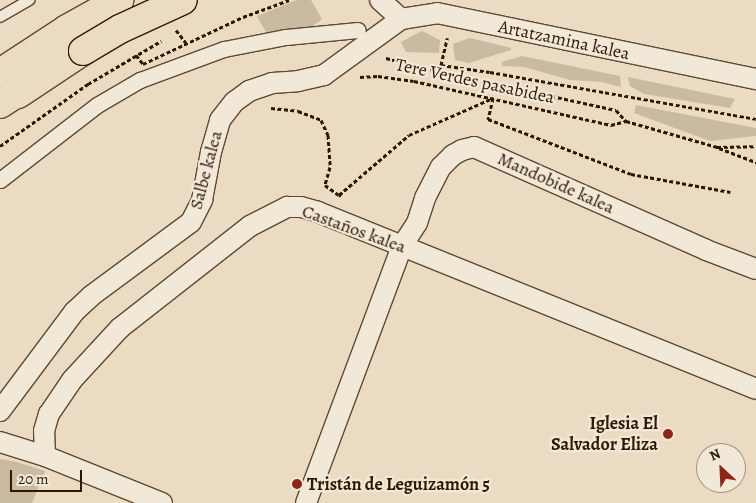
<!DOCTYPE html>
<meta charset="utf-8">
<style>
body{margin:0}
#map{position:relative;width:756px;height:503px;overflow:hidden;background:#ebdbc3;font-family:Alegreya,serif}
div>[style]{position:absolute}
[style*='--x']{left:calc(var(--x)*1px);top:calc(var(--y)*1px);width:calc(var(--w)*1px);rotate:calc(var(--a)*1deg)}
.green>*{inset:0;background:#cbbaa2}
.path>*{height:3px;margin-top:-1.5px;transform-origin:0;background:repeating-linear-gradient(90deg,#2e1800 0 4px,transparent 0 6.5px)}
.roads{filter:drop-shadow(1px 0 #5d4931) drop-shadow(-1px 0 #5d4931) drop-shadow(0 1px #5d4931) drop-shadow(0 -1px #5d4931)}
.service>*{height:10px;margin:-5px;padding:0 5px;transform-origin:5px;border-radius:5px;background:#f2e8d8}
.pedestrian>*{height:15px;margin:-7.5px;padding:0 7.5px;transform-origin:7.5px;border-radius:7.5px;background:#f2e8d8}
.minor>*{height:20px;margin:-10px;padding:0 10px;transform-origin:10px;border-radius:10px;background:#f2e8d8}
.primary>*{height:28px;margin:-14px;padding:0 14px;transform-origin:14px;border-radius:14px;background:#ebdbc3}
.trunk>*{height:28px;margin:-14px;padding:0 14px;transform-origin:14px;border-radius:14px;background:#ebdbc3}
.path-bridge>*{height:3px;margin-top:-1.5px;transform-origin:0;background:repeating-linear-gradient(90deg,#2e1800 0 4px,transparent 0 6.5px)}
.bridges{filter:drop-shadow(1px 0 #2e1800) drop-shadow(-1px 0 #2e1800) drop-shadow(0 1px #2e1800) drop-shadow(0 -1px #2e1800)}
.primary-bridge>*{height:28px;margin:-14px;padding:0 14px;transform-origin:14px;border-radius:14px;background:#ebdbc3}
.dots>*{width:14px;height:14px;translate:-50% -50%;box-sizing:border-box;border:2px solid #f2e8d8;border-radius:50%}
span{translate:-50% -50%;white-space:nowrap;text-align:center;line-height:1.15;-webkit-text-stroke:4.5px #f2e8d8;paint-order:stroke}
.street-label{font-size:18px;color:#2e1800}
.poi-label{font-size:18px;color:#2e1800;font-weight:700}
.right{translate:-100% -50%;text-align:right}
.left{translate:0 -50%;text-align:left}
.north{position:absolute;left:696px;top:443px;width:50px;height:50px;box-sizing:border-box;background:#f2e8d8;border:1px solid #a49582;border-radius:50%;rotate:335deg;font-size:14px;font-weight:700;line-height:20px;text-align:center;color:#2e1800}
.north::after{content:'';display:block;margin:auto;width:18px;height:22px;background:#8f2418;clip-path:polygon(50% 0,100% 100%,50% 72%,0 100%)}
.scale{position:absolute;left:10px;top:470px;width:72px;height:22px;box-sizing:border-box;border:2px solid #2e1800;border-top:0;padding-left:6px;font-size:15px;line-height:18px;white-space:nowrap;color:#2e1800;-webkit-text-stroke:4px #f2e8d8;paint-order:stroke}
</style>
<div id="map">
<div class="green">
<i style="clip-path:polygon(297px 0,311px 0,322px 19px,309px 29px,267px 34px,257px 16px)"></i>
<i style="clip-path:polygon(422px 31px,440px 40px,439px 53px,406px 52px,401px 42px)"></i>
<i style="clip-path:polygon(470px 38px,511px 48px,511px 50px,469px 63px,455px 60px,453px 44px)"></i>
<i style="clip-path:polygon(522px 56px,620px 76px,621px 87px,602px 82px,570px 80px,524px 67px,502px 66px,502px 62px)"></i>
<i style="clip-path:polygon(628px 77px,735px 99px,730px 108px,644px 94px,630px 86px)"></i>
<i style="clip-path:polygon(636px 105px,756px 128px,756px 136px,710px 141px,634px 113px)"></i>
<i style="clip-path:polygon(0 459px,17px 462px,45px 471px,32px 503px,0 503px)"></i>
</div>
<div class="path">
<i style="--x:176;--y:30;--w:16;--a:52"></i>
<i style="--x:386;--y:58;--w:53;--a:14.3"></i>
<i style="--x:437;--y:71;--w:7;--a:-56"></i>
<i style="--x:441;--y:65;--w:49;--a:8.1"></i>
<i style="--x:490;--y:72;--w:270;--a:10"></i>
<i style="--x:441;--y:65;--w:28;--a:-77"></i>
<i style="--x:437;--y:71;--w:183;--a:12.3"></i>
<i style="--x:616;--y:110;--w:15;--a:48"></i>
<i style="--x:360;--y:77;--w:18;--a:-3"></i>
<i style="--x:378;--y:76;--w:36;--a:8"></i>
<i style="--x:414;--y:81;--w:202;--a:12.6"></i>
<i style="--x:611;--y:125;--w:16;--a:-15"></i>
<i style="--x:626;--y:121;--w:95;--a:15.9"></i>
<i style="--x:717;--y:147;--w:39;--a:-1"></i>
<i style="--x:493;--y:98;--w:22;--a:103"></i>
<i style="--x:488;--y:119;--w:153;--a:21"></i>
<i style="--x:631;--y:174;--w:101;--a:10.3"></i>
<i style="--x:271;--y:108;--w:27;--a:6"></i>
<i style="--x:298;--y:111;--w:25;--a:21"></i>
<i style="--x:321;--y:120;--w:17;--a:65"></i>
<i style="--x:328;--y:135;--w:32;--a:86"></i>
<i style="--x:330;--y:167;--w:19;--a:106"></i>
<i style="--x:325;--y:185;--w:17;--a:36"></i>
<i style="--x:719;--y:148;--w:40;--a:21"></i>
<i style="--x:341;--y:196;--w:2;--a:-153"></i>
<i style="--x:339;--y:195;--w:92;--a:-40.6"></i>
<i style="--x:409;--y:135;--w:92;--a:-23.8"></i>
</div>
<div class="roads">
<div class="service">
<i style="--x:0;--y:17;--w:34;--a:-30"></i>
</div>
<div class="pedestrian">
<i style="--x:0;--y:180;--w:123;--a:-37.7"></i>
<i style="--x:97;--y:105;--w:50;--a:-30.2"></i>
<i style="--x:140;--y:80;--w:90;--a:-20.3"></i>
<i style="--x:224;--y:49;--w:63;--a:-11"></i>
<i style="--x:286;--y:37;--w:72;--a:-5.6"></i>
</div>
<div class="minor">
<i style="--x:380;--y:0;--w:28;--a:42"></i>
<i style="--x:0;--y:411;--w:124;--a:-53.2"></i>
<i style="--x:74;--y:312;--w:23;--a:-43"></i>
<i style="--x:91;--y:296;--w:124;--a:-36.5"></i>
<i style="--x:191;--y:222;--w:25;--a:-63"></i>
<i style="--x:202;--y:200;--w:49;--a:-79.4"></i>
<i style="--x:211;--y:152;--w:33;--a:-74"></i>
<i style="--x:220;--y:120;--w:23;--a:-52"></i>
<i style="--x:234;--y:102;--w:19;--a:-36"></i>
<i style="--x:249;--y:91;--w:24;--a:-19"></i>
<i style="--x:272;--y:83;--w:26;--a:-4"></i>
<i style="--x:298;--y:81;--w:27;--a:-13"></i>
<i style="--x:324;--y:75;--w:95;--a:-36"></i>
<i style="--x:401;--y:19;--w:36;--a:-9"></i>
<i style="--x:437;--y:13;--w:326;--a:11.7"></i>
<i style="--x:0;--y:442;--w:47;--a:17.3"></i>
<i style="--x:45;--y:456;--w:126;--a:21.9"></i>
<i style="--x:45;--y:456;--w:25;--a:-92"></i>
<i style="--x:44;--y:431;--w:18;--a:-74"></i>
<i style="--x:49;--y:414;--w:41;--a:-55.9"></i>
<i style="--x:72;--y:380;--w:71;--a:-47.3"></i>
<i style="--x:120;--y:328;--w:165;--a:-38.1"></i>
<i style="--x:250;--y:226;--w:42;--a:-27.2"></i>
<i style="--x:287;--y:207;--w:14;--a:0"></i>
<i style="--x:301;--y:207;--w:18;--a:16"></i>
<i style="--x:318;--y:212;--w:472;--a:22"></i>
<i style="--x:306;--y:503;--w:274;--a:-69.5"></i>
<i style="--x:402;--y:246;--w:27;--a:-57"></i>
<i style="--x:417;--y:223;--w:26;--a:-72"></i>
<i style="--x:425;--y:198;--w:35;--a:-63"></i>
<i style="--x:441;--y:167;--w:17;--a:-45"></i>
<i style="--x:453;--y:155;--w:10;--a:-29"></i>
<i style="--x:462;--y:150;--w:12;--a:-14"></i>
<i style="--x:474;--y:147;--w:254;--a:23.9"></i>
<i style="--x:706;--y:250;--w:53;--a:20.8"></i>
</div>
<div class="primary">
<i style="--x:0;--y:73;--w:80;--a:-33.3"></i>
<i style="--x:67;--y:29;--w:60;--a:-29.1"></i>
<i style="--x:18;--y:94;--w:78;--a:-33.5"></i>
</div>
<div class="trunk">
<i style="--x:0;--y:104;--w:44;--a:-33"></i>
</div>
</div>
<div class="path-bridge">
<i style="--x:136;--y:55;--w:11;--a:52"></i>
<i style="--x:143;--y:64;--w:110;--a:-25.2"></i>
<i style="--x:243;--y:17;--w:49;--a:-20.3"></i>
<i style="--x:0;--y:146;--w:108;--a:-35.2"></i>
<i style="--x:88;--y:84;--w:85;--a:-30.5"></i>
</div>
<div class="bridges">
<div class="primary-bridge">
<i style="--x:83;--y:51;--w:43;--a:-30.7"></i>
<i style="--x:120;--y:29;--w:69;--a:-24.7"></i>
</div>
</div>
<div class="dots">
<i style="left:668px;top:434px;background:#8f2418"></i>
<i style="left:297px;top:484px;background:#8f2418"></i>
</div>
<div class="street-label">
<span style="left:564px;top:40px;rotate:12deg">Artatzamina kalea</span>
<span style="left:475px;top:81px;rotate:12deg">Tere Verdes pasabidea</span>
<span style="left:206px;top:170px;rotate:-75deg">Salbe kalea</span>
<span style="left:556px;top:183px;rotate:24deg">Mandobide kalea</span>
<span style="left:354px;top:229px;rotate:20deg">Castaños kalea</span>
</div>
<div class="poi-label">
<span class="right" style="left:658px;top:434px">Iglesia El<br>Salvador Eliza</span>
<span class="left" style="left:307px;top:484px">Tristán de Leguizamón 5</span>
</div>
<div class="north">N</div>
<div class="scale">20 m</div>
</div>
